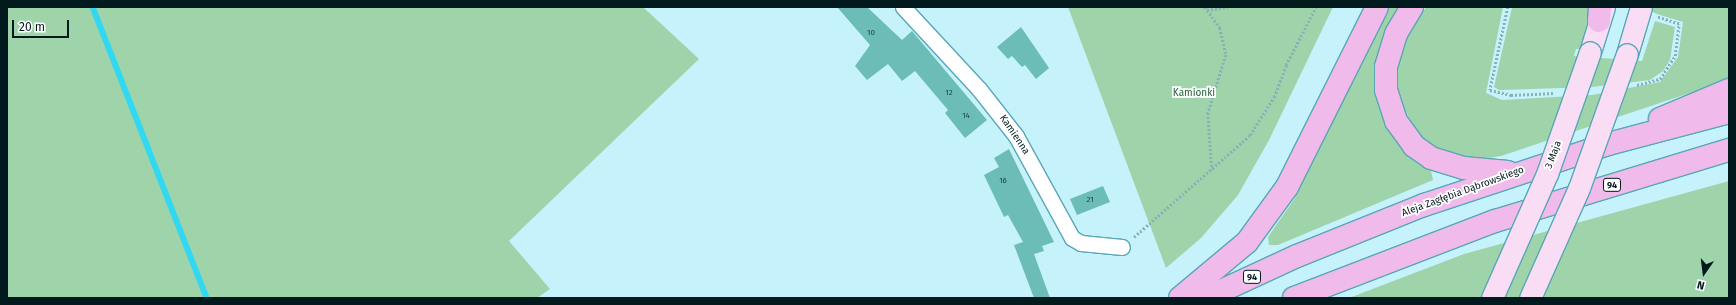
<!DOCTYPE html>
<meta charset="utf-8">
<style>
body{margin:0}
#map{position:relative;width:1736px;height:305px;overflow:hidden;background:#c5f2fb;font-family:"Fira Sans",sans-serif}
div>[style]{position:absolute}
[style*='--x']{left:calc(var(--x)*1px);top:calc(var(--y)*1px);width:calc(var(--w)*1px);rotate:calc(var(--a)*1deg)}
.green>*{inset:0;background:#9fd4ab}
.stream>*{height:5.5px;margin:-2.75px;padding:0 2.75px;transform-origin:2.75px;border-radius:2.75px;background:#32d8f1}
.building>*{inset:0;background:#6cbdb8}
.path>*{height:2.5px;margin-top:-1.25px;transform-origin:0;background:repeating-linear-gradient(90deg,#89afb7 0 2px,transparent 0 4px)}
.roads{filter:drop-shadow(1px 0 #58a7b6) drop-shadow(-1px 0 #58a7b6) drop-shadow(0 1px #58a7b6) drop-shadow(0 -1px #58a7b6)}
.street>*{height:15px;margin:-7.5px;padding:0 7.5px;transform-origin:7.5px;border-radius:7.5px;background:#fff}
.secondary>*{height:21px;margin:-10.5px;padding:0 10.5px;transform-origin:10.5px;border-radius:10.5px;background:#f8ddf5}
.primary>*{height:22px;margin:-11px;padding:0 11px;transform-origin:11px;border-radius:11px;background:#f0bbeb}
.bridges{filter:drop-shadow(1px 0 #58a7b6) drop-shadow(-1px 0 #58a7b6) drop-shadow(0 1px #58a7b6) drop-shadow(0 -1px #58a7b6)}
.secondary-bridge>*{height:21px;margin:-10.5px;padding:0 10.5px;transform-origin:10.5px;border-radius:10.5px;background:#f8ddf5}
span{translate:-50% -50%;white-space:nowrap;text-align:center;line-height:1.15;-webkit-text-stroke:3.5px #fff;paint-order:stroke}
.number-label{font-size:8px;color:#1c4244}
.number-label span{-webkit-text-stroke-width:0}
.shield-label span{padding:1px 3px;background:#fff;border:1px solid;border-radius:3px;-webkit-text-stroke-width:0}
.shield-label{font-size:9px;color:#02191e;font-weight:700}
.park-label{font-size:10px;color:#1f6034}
.street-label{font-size:10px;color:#02191e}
.frame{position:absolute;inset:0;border:8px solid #02191e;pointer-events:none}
.north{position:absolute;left:1684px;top:253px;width:40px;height:40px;-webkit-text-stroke:3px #fff;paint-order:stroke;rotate:194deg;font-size:11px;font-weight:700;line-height:16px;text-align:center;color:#02191e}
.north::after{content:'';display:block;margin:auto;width:14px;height:18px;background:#02191e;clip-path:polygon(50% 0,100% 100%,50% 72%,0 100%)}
.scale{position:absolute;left:12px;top:20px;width:57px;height:18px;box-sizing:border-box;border:2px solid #02191e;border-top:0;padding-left:5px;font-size:12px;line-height:14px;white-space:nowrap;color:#02191e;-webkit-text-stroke:3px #fff;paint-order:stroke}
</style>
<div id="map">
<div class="green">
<i style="clip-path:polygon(7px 7px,643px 7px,699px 59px,509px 241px,550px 289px,537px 298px,7px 298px)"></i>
<i style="clip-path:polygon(1068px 7px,1333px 7px,1269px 140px,1238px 195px,1201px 238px,1166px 268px)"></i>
<i style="clip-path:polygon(1388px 7px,1401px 7px,1387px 29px,1377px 58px,1378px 103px,1394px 139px,1431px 171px,1433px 180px,1278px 245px,1269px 245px,1268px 237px,1295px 198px)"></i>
<i style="clip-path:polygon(1426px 7px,1503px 7px,1486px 93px,1502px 100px,1592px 95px,1660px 82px,1678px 57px,1683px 22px,1657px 14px,1651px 11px,1652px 7px,1729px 7px,1729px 80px,1501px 156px,1476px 160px,1452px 157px,1418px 135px,1397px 95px,1397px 62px,1405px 38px)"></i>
<i style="clip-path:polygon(1512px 7px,1591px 7px,1581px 49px,1576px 49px,1574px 56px,1642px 61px,1655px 21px,1675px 27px,1670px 60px,1663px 71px,1650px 80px,1592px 87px,1499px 90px,1494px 87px)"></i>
<i style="clip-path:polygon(1729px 181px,1729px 298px,1349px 298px,1464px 254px)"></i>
</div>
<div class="stream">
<i style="--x:93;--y:7;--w:313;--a:68.6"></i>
</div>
<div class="building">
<i style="clip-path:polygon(837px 7px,867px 7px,902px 40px,912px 31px,987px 120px,965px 138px,945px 113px,948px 110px,915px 71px,902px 81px,888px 64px,867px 80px,855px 66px,870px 45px)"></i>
<i style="clip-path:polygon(1021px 27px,1049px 68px,1036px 79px,1025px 65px,1022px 67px,1012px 56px,1008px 59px,997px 47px)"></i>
<i style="clip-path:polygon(1009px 149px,1054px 242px,1042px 246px,1044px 251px,1034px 254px,1050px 298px,1034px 298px,1014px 245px,1023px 242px,1008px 215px,1004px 217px,984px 175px,999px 167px,994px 158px)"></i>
<i style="clip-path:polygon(1103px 186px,1110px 202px,1077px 215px,1070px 199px)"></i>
</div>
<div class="path">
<i style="--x:1205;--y:7;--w:26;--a:54"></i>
<i style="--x:1220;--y:28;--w:28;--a:77"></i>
<i style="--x:1226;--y:55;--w:61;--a:107.2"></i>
<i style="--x:1208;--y:113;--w:57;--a:86"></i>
<i style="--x:1508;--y:7;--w:85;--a:102.2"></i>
<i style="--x:1490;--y:90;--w:22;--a:13"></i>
<i style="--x:1511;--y:95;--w:43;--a:-2.7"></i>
<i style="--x:1207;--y:10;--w:21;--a:-8"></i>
<i style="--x:1637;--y:85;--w:24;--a:-15"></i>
<i style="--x:1660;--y:79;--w:27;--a:-57"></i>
<i style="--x:1675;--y:56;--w:32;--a:-83"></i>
<i style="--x:1679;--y:24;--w:23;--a:-162"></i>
<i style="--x:1134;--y:237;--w:154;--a:-41.3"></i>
<i style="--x:1250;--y:135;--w:45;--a:-57.7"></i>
<i style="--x:1274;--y:97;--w:34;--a:-69"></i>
<i style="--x:1286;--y:65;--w:65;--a:-62.7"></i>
</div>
<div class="roads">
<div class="street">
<i style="--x:903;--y:7;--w:112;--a:47.2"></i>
<i style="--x:979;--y:89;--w:60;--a:51.8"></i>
<i style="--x:1016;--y:136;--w:116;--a:61.2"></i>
<i style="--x:1072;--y:238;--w:10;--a:29"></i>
<i style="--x:1081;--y:243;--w:41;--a:5.6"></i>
</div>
<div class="secondary">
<i style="--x:1590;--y:52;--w:47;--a:-72.7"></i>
<i style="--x:1627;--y:54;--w:49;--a:-73.4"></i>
</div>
<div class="primary">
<i style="--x:1412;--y:7;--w:31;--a:121"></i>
<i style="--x:1396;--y:34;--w:34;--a:107"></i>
<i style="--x:1386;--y:67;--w:23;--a:90"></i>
<i style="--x:1386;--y:90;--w:33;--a:72"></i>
<i style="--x:1396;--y:121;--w:31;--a:54"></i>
<i style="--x:1414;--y:146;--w:21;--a:35"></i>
<i style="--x:1431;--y:158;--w:34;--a:17"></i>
<i style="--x:1464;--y:168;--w:44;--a:5.2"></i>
<i style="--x:1599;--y:21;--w:14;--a:-86"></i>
<i style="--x:1660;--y:119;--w:75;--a:-22.8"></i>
<i style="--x:1180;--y:298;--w:87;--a:-39.9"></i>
<i style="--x:1247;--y:242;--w:68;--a:-54"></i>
<i style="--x:1287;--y:187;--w:201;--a:-63.4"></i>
<i style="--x:1206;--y:298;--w:100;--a:-24.8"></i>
<i style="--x:1297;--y:256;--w:137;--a:-21.9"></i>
<i style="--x:1424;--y:205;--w:194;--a:-18.3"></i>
<i style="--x:1608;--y:144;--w:125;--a:-14.8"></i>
<i style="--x:1294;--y:298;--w:215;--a:-21"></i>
<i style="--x:1495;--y:221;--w:245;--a:-16.9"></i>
</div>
</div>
<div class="bridges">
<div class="secondary-bridge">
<i style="--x:1492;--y:298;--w:136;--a:-66.1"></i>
<i style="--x:1547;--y:174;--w:129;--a:-70.6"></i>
<i style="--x:1530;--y:298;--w:120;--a:-66"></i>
<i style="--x:1579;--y:188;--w:142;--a:-70.3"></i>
</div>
</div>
<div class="number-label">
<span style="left:871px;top:33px">10</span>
<span style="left:949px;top:93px">12</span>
<span style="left:966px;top:116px">14</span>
<span style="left:1003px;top:181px">16</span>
<span style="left:1090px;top:200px">21</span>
</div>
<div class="shield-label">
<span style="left:1612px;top:185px">94</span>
<span style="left:1252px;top:277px">94</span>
</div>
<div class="park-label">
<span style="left:1194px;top:94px">Kamionki</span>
</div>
<div class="street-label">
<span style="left:1014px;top:135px;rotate:56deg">Kamienna</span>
<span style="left:1554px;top:155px;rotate:-69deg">3 Maja</span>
<span style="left:1463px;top:192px;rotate:-20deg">Aleja Zagłębia Dąbrowskiego</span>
</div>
<div class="frame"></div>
<div class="north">N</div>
<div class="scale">20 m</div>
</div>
